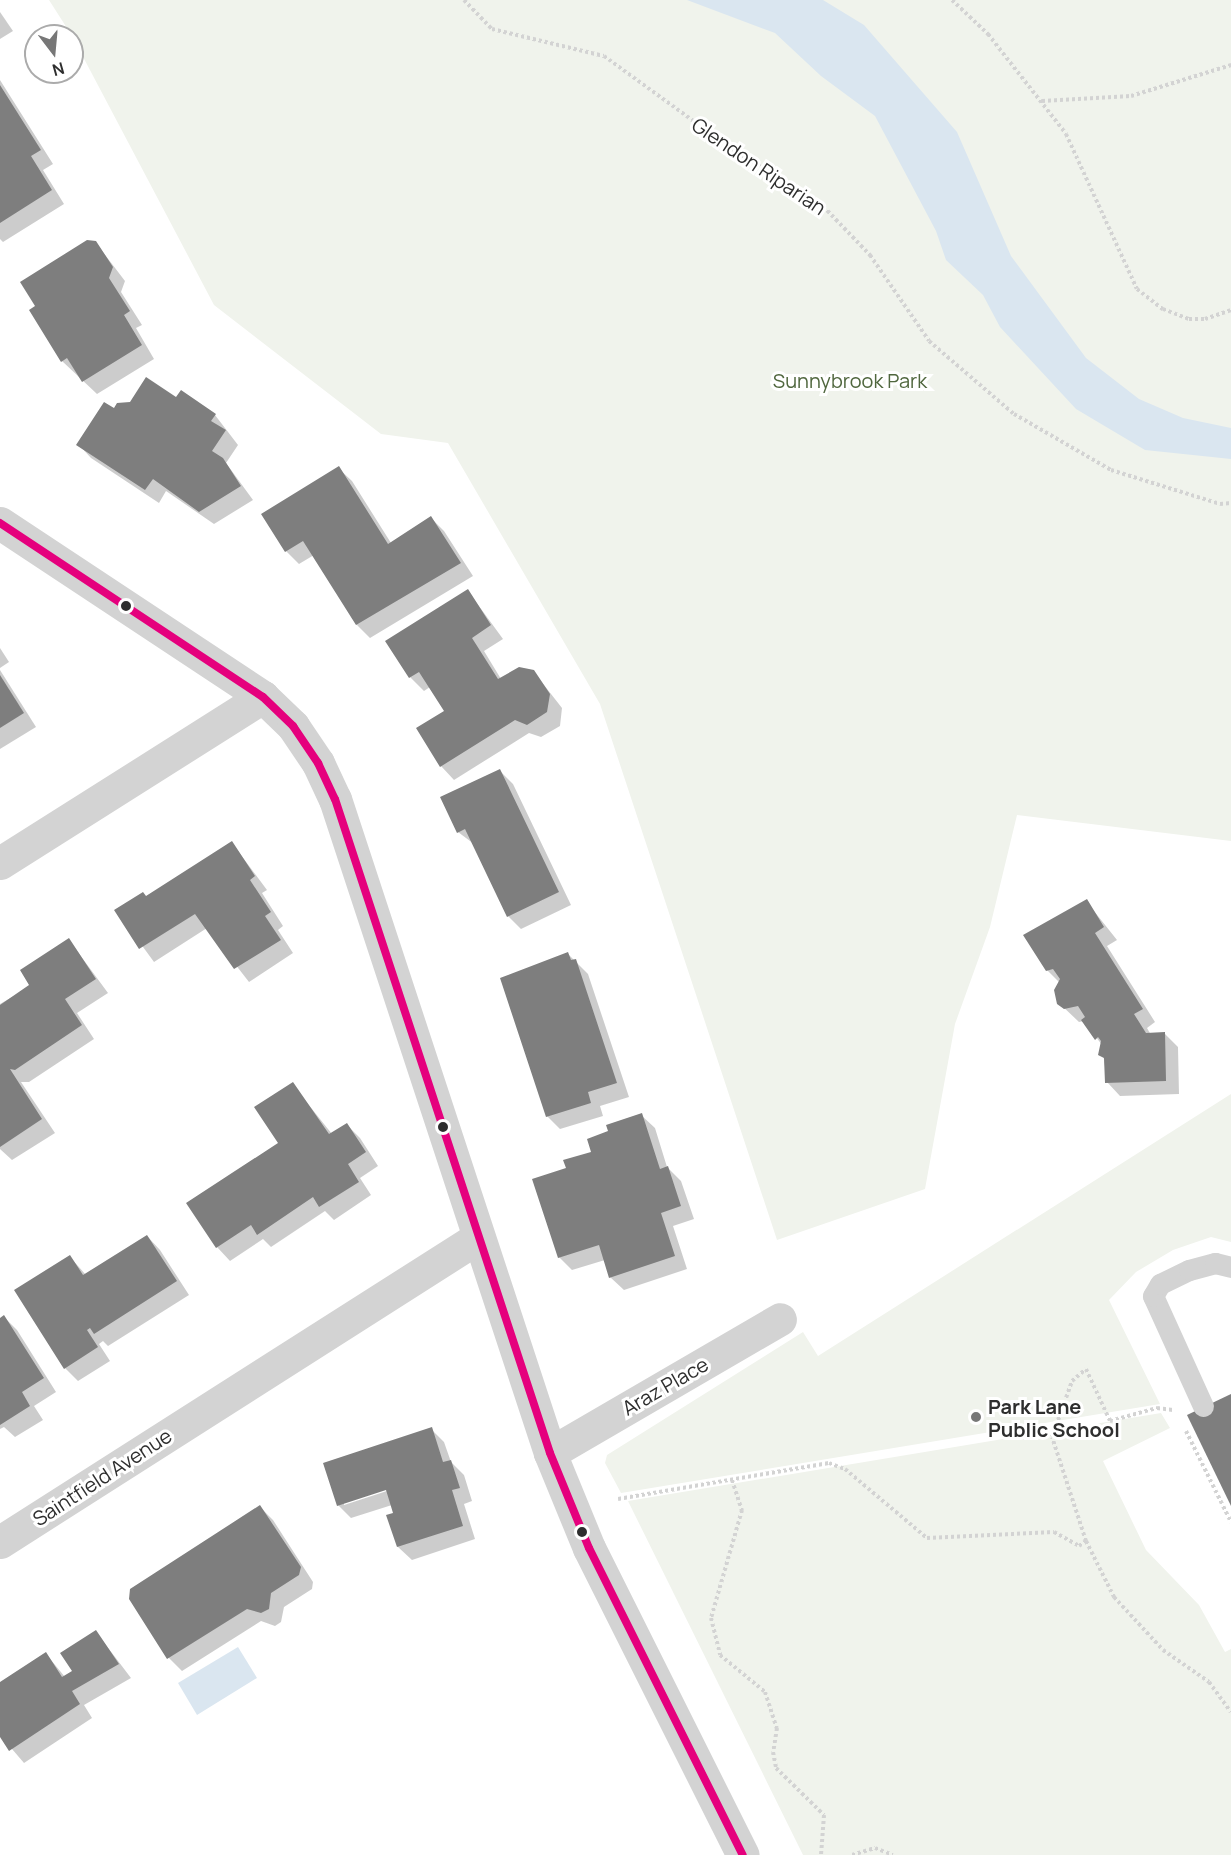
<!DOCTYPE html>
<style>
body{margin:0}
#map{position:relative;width:1231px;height:1855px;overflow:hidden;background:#fff;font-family:Manrope,sans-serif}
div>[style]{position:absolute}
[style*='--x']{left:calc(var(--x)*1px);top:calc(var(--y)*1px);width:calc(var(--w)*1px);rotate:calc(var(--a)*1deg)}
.green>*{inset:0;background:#f0f3ec}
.water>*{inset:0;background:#dae6f0}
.shadow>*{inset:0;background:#0003}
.building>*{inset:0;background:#7e7e7e}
.path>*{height:4px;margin-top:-2px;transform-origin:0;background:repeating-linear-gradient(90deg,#d3d3d3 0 3px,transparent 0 6px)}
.lane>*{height:21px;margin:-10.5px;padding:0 10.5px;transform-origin:10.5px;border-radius:10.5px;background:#d3d3d3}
.street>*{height:33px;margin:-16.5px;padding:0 16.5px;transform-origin:16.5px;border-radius:16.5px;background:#d3d3d3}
.bus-1>*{height:8px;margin:-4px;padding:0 4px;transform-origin:4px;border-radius:4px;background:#e5007d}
.dots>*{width:16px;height:16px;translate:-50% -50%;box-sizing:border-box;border:3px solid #fff;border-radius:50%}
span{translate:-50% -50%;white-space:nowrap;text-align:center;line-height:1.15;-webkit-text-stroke:6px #fff;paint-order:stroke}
.street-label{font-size:20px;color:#2e2e2e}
.park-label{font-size:20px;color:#50673e}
.poi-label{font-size:20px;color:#2e2e2e;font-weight:700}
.left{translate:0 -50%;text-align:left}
.north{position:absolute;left:24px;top:24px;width:60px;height:60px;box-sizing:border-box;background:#fff;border:2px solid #ababab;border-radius:50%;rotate:164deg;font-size:16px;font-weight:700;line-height:24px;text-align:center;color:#2e2e2e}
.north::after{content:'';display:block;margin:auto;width:21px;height:27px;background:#777;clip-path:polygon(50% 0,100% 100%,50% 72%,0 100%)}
</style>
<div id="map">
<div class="green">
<i style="clip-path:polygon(49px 0,1231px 0,1231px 841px,1017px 815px,990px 927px,955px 1024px,925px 1189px,777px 1240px,600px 704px,448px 443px,381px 434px,214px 305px,72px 36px)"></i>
<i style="clip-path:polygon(1231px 1094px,1231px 1242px,1211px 1237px,1173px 1250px,1136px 1272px,1109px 1300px,1160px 1404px,621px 1493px,605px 1463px,607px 1455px,803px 1332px,818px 1356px)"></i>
<i style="clip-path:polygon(1161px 1413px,1170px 1428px,1103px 1461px,1146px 1550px,1199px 1605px,1225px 1652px,1231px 1649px,1231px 1855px,803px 1855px,628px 1501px)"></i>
</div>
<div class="water">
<i style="clip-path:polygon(687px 0,823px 0,864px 25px,957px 132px,1011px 256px,1086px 358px,1139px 399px,1183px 418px,1231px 428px,1231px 459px,1145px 450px,1076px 409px,1000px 327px,983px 295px,946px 260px,936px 231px,875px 116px,821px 76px,775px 33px)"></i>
<i style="clip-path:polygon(238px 1647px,257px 1678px,197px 1715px,178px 1683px)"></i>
</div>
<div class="shadow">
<i style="clip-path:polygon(0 12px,13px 31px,0 39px)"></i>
<i style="clip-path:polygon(0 80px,53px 164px,43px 170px,64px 204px,3px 242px,0 239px)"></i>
<i style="clip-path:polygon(96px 243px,125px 281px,121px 292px,142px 325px,136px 328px,154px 359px,97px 394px,62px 361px,37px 307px)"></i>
<i style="clip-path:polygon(176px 399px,215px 415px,238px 445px,226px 463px,253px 500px,214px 524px,166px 491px,159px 503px,91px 458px,78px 444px,115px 410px)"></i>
<i style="clip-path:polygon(338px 468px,352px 481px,391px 543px,431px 518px,444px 531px,473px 576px,370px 638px,357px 625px,314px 555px,299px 564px,286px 551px)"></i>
<i style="clip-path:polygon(468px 591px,503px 639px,484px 651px,501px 679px,533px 671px,562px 708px,560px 726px,541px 737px,529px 733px,454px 780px,441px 766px,418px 729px,446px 712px,430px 687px,424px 691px,410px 677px,387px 641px)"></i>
<i style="clip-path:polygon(0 648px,9px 662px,0 668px)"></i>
<i style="clip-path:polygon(0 670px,36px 727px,0 749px)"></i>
<i style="clip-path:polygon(499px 770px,513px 784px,571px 905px,521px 929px,508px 916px,474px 844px,458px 832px)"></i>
<i style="clip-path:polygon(232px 843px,267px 890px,262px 893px,283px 926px,278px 930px,293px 953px,249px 982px,207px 928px,154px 962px,116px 910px,146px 897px)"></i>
<i style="clip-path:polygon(1086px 901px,1117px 940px,1107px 946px,1155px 1022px,1147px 1028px,1151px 1035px,1165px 1034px,1178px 1047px,1179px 1094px,1120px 1096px,1107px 1082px,1102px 1045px,1084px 1021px,1079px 1022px,1059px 1003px,1059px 982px,1047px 970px)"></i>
<i style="clip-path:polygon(69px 940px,108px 993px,77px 1013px,94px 1039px,29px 1082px,21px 1082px,55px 1133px,12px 1160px,0 1149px,0 1004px,31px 986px)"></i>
<i style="clip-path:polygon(568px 954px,588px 974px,629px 1097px,600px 1106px,603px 1116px,560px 1129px,547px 1116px)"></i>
<i style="clip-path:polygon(292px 1084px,332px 1134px,347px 1125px,360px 1138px,378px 1166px,360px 1178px,371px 1195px,334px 1220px,325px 1211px,271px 1247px,263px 1239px,230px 1261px,217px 1247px,280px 1144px)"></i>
<i style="clip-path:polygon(641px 1115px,655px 1128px,667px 1167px,681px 1181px,694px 1219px,673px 1226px,687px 1269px,624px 1290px,610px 1277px,605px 1260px,572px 1270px,559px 1257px,567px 1169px,593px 1153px,610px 1132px)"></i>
<i style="clip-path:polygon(147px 1236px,160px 1250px,189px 1295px,108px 1346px,103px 1341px,99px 1344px,110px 1361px,78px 1381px,65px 1368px,70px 1257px,86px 1275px)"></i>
<i style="clip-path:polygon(4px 1317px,17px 1330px,56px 1392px,34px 1406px,43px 1420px,15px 1437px,4px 1427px,0 1429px,0 1319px)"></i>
<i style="clip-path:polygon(evenodd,431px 1429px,444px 1442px,451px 1462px,464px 1475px,472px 1501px,464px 1504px,475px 1539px,412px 1560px,398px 1547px,392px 1505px,351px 1518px,338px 1505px,431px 1429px,393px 1486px,393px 1489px,344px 1505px,344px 1502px,393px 1486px)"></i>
<i style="clip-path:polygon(260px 1507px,273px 1520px,313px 1582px,312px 1589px,284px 1607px,281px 1622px,275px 1626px,261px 1621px,182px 1671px,169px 1658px,130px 1598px)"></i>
<i style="clip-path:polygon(96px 1632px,131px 1678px,84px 1705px,92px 1718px,24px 1763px,0 1735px,0 1684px,46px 1654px,65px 1677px,74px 1671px)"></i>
</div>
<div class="building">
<i style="clip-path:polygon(0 85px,41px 150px,31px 156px,52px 190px,0 223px)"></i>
<i style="clip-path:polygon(87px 240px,96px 241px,113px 267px,109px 278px,130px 311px,124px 315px,142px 345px,82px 382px,67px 358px,61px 362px,29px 310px,35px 306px,20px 282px)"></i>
<i style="clip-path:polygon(146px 377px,176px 397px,181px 390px,216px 414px,211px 421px,226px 430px,212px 451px,223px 458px,241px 486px,199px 512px,153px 479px,145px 490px,76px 445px,104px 402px,114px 408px,117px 403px,130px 402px)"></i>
<i style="clip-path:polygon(339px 466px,388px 544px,431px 516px,461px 563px,356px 625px,303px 541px,285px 552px,261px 514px)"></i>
<i style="clip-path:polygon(468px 589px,491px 625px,472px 638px,498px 679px,519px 667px,534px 670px,550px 694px,547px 712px,527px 725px,515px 720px,440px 767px,416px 728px,444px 711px,419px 672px,409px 678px,385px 641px)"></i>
<i style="clip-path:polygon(0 675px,24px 713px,0 728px)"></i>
<i style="clip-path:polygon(500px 769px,559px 892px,507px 917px,465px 829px,457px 833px,440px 797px)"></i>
<i style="clip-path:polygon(232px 841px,255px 876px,250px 880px,271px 912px,265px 916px,281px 940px,234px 969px,195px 914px,139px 949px,114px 910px,143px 892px,146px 896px)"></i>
<i style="clip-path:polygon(1087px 899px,1104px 927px,1095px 933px,1143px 1009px,1134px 1014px,1146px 1033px,1165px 1032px,1166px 1081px,1105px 1083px,1104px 1058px,1098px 1055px,1101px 1041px,1098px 1037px,1095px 1040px,1081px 1020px,1085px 1017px,1078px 1006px,1064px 1009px,1057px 1004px,1054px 990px,1060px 979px,1053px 969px,1046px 971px,1023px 935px)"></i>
<i style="clip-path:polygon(69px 938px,96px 979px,65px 999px,82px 1025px,15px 1070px,10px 1069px,42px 1119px,0 1147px,0 1005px,29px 985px,20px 970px)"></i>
<i style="clip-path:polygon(568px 952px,571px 960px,576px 959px,617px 1083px,588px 1092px,591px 1103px,546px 1117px,500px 978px)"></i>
<i style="clip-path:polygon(293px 1082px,329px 1134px,347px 1123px,366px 1152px,348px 1164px,359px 1182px,319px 1207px,313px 1197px,257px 1235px,251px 1225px,216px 1248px,186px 1203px,278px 1143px,254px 1107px)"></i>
<i style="clip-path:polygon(642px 1113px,660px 1169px,668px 1166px,681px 1206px,661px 1213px,675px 1256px,609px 1278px,599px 1245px,558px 1258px,532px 1179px,566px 1168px,563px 1160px,591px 1152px,587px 1139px,608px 1131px,606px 1125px)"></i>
<i style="clip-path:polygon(147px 1235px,177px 1281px,94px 1334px,90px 1328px,87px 1330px,98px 1347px,64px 1369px,14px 1290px,70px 1255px,83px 1275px)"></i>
<i style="clip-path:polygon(4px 1315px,44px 1378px,22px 1392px,30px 1406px,0 1425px,0 1318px)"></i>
<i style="clip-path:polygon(1231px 1394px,1231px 1506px,1187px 1415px)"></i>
<i style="clip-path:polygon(432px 1427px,443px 1462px,451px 1460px,460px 1488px,452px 1490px,463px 1526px,397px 1547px,386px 1515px,393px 1513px,386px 1490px,337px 1506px,323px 1463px)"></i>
<i style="clip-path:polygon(260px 1505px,301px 1567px,299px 1575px,271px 1593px,269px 1609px,261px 1613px,247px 1609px,167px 1659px,129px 1599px,130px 1589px)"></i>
<i style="clip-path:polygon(96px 1630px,119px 1664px,72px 1691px,80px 1704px,9px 1751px,0 1737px,0 1682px,46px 1652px,62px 1677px,72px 1671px,60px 1653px)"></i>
</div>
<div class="path">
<i style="--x:464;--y:0;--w:40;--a:46"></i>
<i style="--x:492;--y:29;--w:115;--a:13.6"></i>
<i style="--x:604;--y:56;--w:158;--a:36"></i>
<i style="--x:732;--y:149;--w:102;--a:31.3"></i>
<i style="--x:819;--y:202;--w:74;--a:46.1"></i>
<i style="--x:870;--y:255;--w:104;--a:55.5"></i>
<i style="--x:929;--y:341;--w:112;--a:40.7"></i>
<i style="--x:1014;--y:414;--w:112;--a:30"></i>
<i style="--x:1111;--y:470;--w:114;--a:17.3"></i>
<i style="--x:1220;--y:504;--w:11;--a:-5"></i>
<i style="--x:952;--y:0;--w:50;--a:43.4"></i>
<i style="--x:988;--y:34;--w:127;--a:52"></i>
<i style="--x:1066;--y:134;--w:170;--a:65.4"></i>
<i style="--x:1137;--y:289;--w:33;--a:38"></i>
<i style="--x:1163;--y:309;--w:28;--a:21"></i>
<i style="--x:1189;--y:319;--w:16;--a:0"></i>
<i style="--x:1205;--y:319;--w:28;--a:-19"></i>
<i style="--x:1042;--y:101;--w:89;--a:-3.2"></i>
<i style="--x:1131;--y:96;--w:105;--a:-17.2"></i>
<i style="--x:1186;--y:1431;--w:102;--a:63.7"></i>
<i style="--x:732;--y:1480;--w:32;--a:72"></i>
<i style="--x:742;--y:1510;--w:112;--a:106"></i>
<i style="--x:711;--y:1618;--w:38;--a:76"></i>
<i style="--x:720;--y:1655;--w:58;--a:39.4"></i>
<i style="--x:765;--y:1692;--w:38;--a:72"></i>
<i style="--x:777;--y:1728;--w:24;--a:99"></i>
<i style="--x:773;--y:1752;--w:16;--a:79"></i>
<i style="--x:776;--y:1768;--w:67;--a:44.4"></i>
<i style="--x:824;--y:1815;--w:40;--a:94.3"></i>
<i style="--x:618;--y:1499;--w:214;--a:-9.7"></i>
<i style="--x:829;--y:1463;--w:17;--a:21"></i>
<i style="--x:845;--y:1469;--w:107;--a:40.1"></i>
<i style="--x:927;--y:1538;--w:127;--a:-2.7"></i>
<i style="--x:1054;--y:1532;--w:29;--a:29"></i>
<i style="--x:1079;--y:1546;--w:9;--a:-36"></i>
<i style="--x:1086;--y:1541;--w:109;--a:-108.1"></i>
<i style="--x:1052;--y:1437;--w:59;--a:-70.3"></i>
<i style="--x:1072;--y:1381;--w:18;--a:-41"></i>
<i style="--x:1086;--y:1369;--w:57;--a:65.2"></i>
<i style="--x:1110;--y:1421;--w:49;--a:-15.5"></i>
<i style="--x:1157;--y:1408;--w:16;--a:7"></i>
<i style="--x:1086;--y:1541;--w:63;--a:63.4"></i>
<i style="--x:1114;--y:1597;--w:72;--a:47.2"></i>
<i style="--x:1163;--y:1650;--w:56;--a:34.8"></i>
<i style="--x:1209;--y:1682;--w:37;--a:54"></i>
<i style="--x:852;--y:1855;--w:24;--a:-17"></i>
<i style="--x:875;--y:1848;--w:19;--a:21"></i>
</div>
<div class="lane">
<i style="--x:1203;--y:1406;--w:121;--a:-114.4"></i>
<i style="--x:1153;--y:1296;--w:14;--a:-60"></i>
<i style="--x:1160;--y:1284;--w:32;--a:-26"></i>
<i style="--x:1189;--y:1270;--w:27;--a:-15"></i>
<i style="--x:1215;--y:1263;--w:16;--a:14"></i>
</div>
<div class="street">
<i style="--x:0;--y:523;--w:315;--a:33.5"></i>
<i style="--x:263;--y:697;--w:42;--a:44"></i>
<i style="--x:293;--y:726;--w:45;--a:56"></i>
<i style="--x:318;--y:763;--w:40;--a:65"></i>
<i style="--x:335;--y:799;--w:688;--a:71.8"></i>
<i style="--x:550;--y:1453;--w:103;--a:67.7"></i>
<i style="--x:589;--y:1548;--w:343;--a:63.4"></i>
<i style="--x:0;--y:863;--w:311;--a:-32.3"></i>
<i style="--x:550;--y:1453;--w:266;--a:-30.2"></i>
<i style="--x:0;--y:1542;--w:566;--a:-32.51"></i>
</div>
<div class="bus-1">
<i style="--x:0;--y:523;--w:315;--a:33.5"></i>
<i style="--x:263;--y:697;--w:42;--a:44"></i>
<i style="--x:293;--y:726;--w:45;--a:56"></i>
<i style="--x:318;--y:763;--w:40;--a:65"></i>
<i style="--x:335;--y:799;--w:688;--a:71.8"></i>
<i style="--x:550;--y:1453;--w:103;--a:67.7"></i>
<i style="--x:589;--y:1548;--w:343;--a:63.4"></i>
</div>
<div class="dots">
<i style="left:126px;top:606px;background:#2e2e2e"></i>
<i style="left:443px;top:1127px;background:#2e2e2e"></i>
<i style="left:976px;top:1417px;background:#777"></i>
<i style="left:582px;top:1532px;background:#2e2e2e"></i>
</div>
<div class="street-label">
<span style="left:759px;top:166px;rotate:34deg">Glendon Riparian</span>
<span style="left:665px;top:1386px;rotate:-30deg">Araz Place</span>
<span style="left:102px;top:1477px;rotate:-33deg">Saintfield Avenue</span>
</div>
<div class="park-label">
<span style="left:850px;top:380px">Sunnybrook Park</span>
</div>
<div class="poi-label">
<span class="left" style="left:988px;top:1418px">Park Lane<br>Public School</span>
</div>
<div class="north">N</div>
</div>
